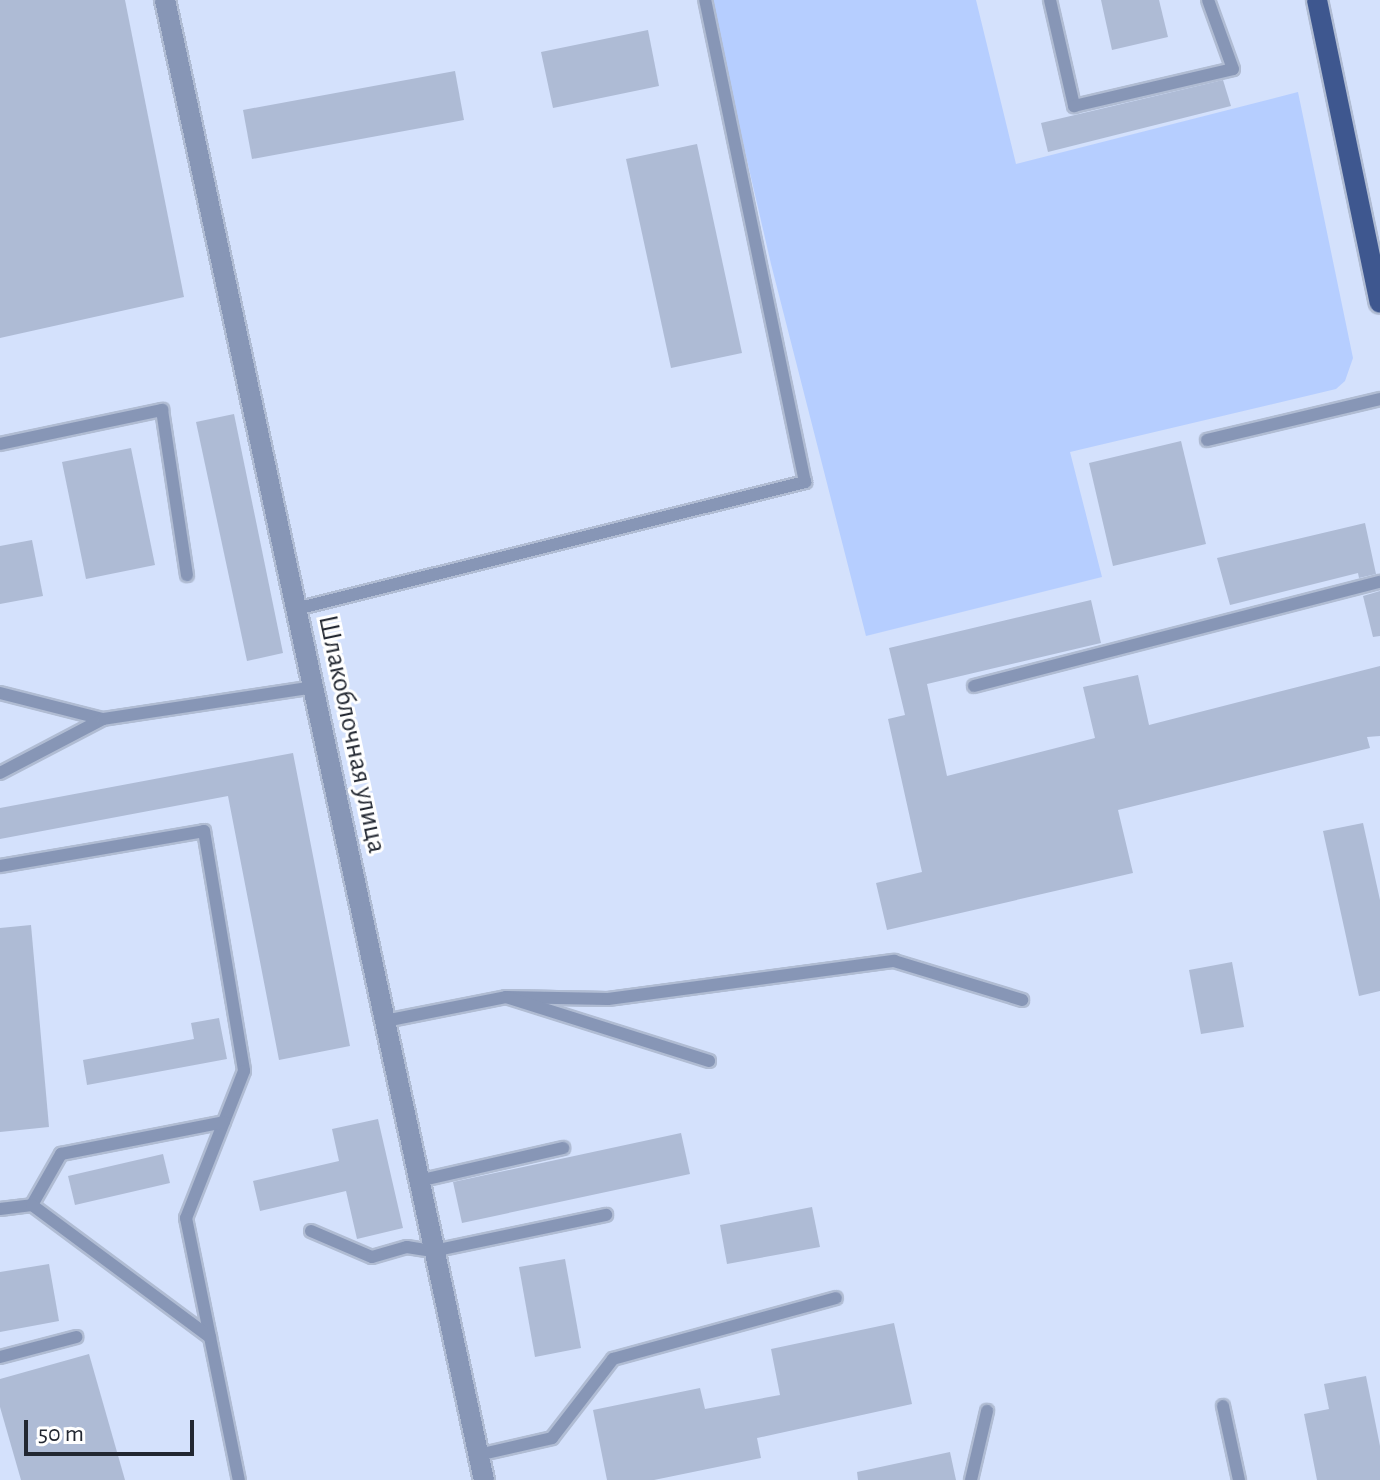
<!DOCTYPE html>
<meta charset="utf-8">
<style>
body{margin:0}
#map{position:relative;width:1380px;height:1480px;overflow:hidden;background:#d4e1fc;font-family:"Alegreya Sans",sans-serif}
div>[style]{position:absolute}
[style*='--x']{left:calc(var(--x)*1px);top:calc(var(--y)*1px);width:calc(var(--w)*1px);rotate:calc(var(--a)*1deg)}
.green>*{inset:0;background:#b6ceff}
.building>*{inset:0;background:#aebbd5}
.roads{filter:drop-shadow(2px 0 #b0bcd3) drop-shadow(-2px 0 #b0bcd3) drop-shadow(0 2px #b0bcd3) drop-shadow(0 -2px #b0bcd3)}
.lane>*{height:12px;margin:-6px;padding:0 6px;transform-origin:6px;border-radius:6px;background:#8796b6}
.street>*{height:20px;margin:-10px;padding:0 10px;transform-origin:10px;border-radius:10px;background:#8796b6}
.primary>*{height:20px;margin:-10px;padding:0 10px;transform-origin:10px;border-radius:10px;background:#3e578f}
span{translate:-50% -50%;white-space:nowrap;text-align:center;line-height:1.15;-webkit-text-stroke:6px #fff;paint-order:stroke}
.street-label{font-size:28px;color:#222731}
.scale{position:absolute;left:24px;top:1420px;width:170px;height:36px;box-sizing:border-box;border:4px solid #222731;border-top:0;padding-left:10px;font-size:24px;line-height:28px;white-space:nowrap;color:#222731;-webkit-text-stroke:6px #fff;paint-order:stroke}
</style>
<div id="map">
<div class="green">
<i style="clip-path:polygon(710px 0,976px 0,1016px 164px,1298px 92px,1353px 358px,1345px 381px,1336px 389px,1070px 452px,1102px 577px,866px 636px,771px 264px)"></i>
</div>
<div class="building">
<i style="clip-path:polygon(0 0,125px 0,184px 297px,0 338px)"></i>
<i style="clip-path:polygon(1101px 0,1159px 0,1168px 37px,1112px 50px)"></i>
<i style="clip-path:polygon(648px 30px,659px 86px,553px 108px,541px 52px)"></i>
<i style="clip-path:polygon(455px 71px,464px 120px,252px 159px,243px 110px)"></i>
<i style="clip-path:polygon(1223px 80px,1231px 106px,1048px 152px,1041px 123px)"></i>
<i style="clip-path:polygon(697px 144px,742px 353px,671px 368px,626px 159px)"></i>
<i style="clip-path:polygon(234px 414px,283px 653px,247px 661px,196px 422px)"></i>
<i style="clip-path:polygon(1181px 441px,1206px 544px,1113px 566px,1089px 463px)"></i>
<i style="clip-path:polygon(131px 448px,155px 565px,86px 579px,62px 462px)"></i>
<i style="clip-path:polygon(1365px 523px,1376px 574px,1359px 578px,1358px 573px,1230px 605px,1217px 558px)"></i>
<i style="clip-path:polygon(32px 540px,43px 596px,0 604px,0 546px)"></i>
<i style="clip-path:polygon(1380px 591px,1380px 636px,1373px 637px,1363px 596px)"></i>
<i style="clip-path:polygon(1091px 600px,1101px 643px,927px 684px,947px 776px,1095px 738px,1083px 687px,1138px 675px,1149px 725px,1380px 666px,1380px 736px,1367px 737px,1370px 748px,1118px 810px,1133px 873px,887px 930px,876px 883px,922px 872px,888px 719px,905px 715px,889px 648px)"></i>
<i style="clip-path:polygon(293px 753px,350px 1046px,279px 1060px,228px 796px,0 839px,0 808px)"></i>
<i style="clip-path:polygon(1363px 823px,1380px 900px,1380px 991px,1359px 996px,1323px 831px)"></i>
<i style="clip-path:polygon(31px 925px,49px 1127px,0 1132px,0 928px)"></i>
<i style="clip-path:polygon(1232px 962px,1244px 1027px,1201px 1034px,1189px 970px)"></i>
<i style="clip-path:polygon(219px 1018px,227px 1059px,87px 1085px,83px 1060px,194px 1039px,191px 1023px)"></i>
<i style="clip-path:polygon(378px 1119px,403px 1228px,357px 1239px,346px 1191px,260px 1211px,253px 1181px,339px 1161px,332px 1129px)"></i>
<i style="clip-path:polygon(681px 1133px,690px 1174px,462px 1223px,453px 1182px)"></i>
<i style="clip-path:polygon(163px 1154px,170px 1183px,75px 1205px,68px 1176px)"></i>
<i style="clip-path:polygon(812px 1207px,820px 1247px,727px 1264px,720px 1225px)"></i>
<i style="clip-path:polygon(565px 1259px,581px 1348px,535px 1357px,519px 1267px)"></i>
<i style="clip-path:polygon(49px 1264px,59px 1321px,0 1332px,0 1272px)"></i>
<i style="clip-path:polygon(894px 1323px,912px 1404px,757px 1438px,761px 1458px,654px 1480px,607px 1480px,593px 1410px,700px 1388px,705px 1409px,780px 1395px,771px 1349px)"></i>
<i style="clip-path:polygon(89px 1354px,125px 1480px,21px 1480px,0 1407px,0 1379px)"></i>
<i style="clip-path:polygon(1366px 1376px,1380px 1446px,1380px 1480px,1317px 1480px,1304px 1414px,1329px 1409px,1324px 1384px)"></i>
<i style="clip-path:polygon(950px 1452px,956px 1480px,858px 1480px,857px 1472px)"></i>
</div>
<div class="roads">
<div class="lane">
<i style="--x:1050;--y:0;--w:109;--a:77.2"></i>
<i style="--x:1074;--y:106;--w:163;--a:-13.1"></i>
<i style="--x:1233;--y:69;--w:73;--a:-109.9"></i>
<i style="--x:1207;--y:440;--w:178;--a:-13.3"></i>
<i style="--x:0;--y:444;--w:166;--a:-11.9"></i>
<i style="--x:162;--y:410;--w:167;--a:81.4"></i>
<i style="--x:296;--y:609;--w:525;--a:-14.01"></i>
<i style="--x:805;--y:482;--w:492;--a:-101.7"></i>
<i style="--x:974;--y:686;--w:419;--a:-14.4"></i>
<i style="--x:0;--y:693;--w:106;--a:14.2"></i>
<i style="--x:0;--y:773;--w:116;--a:-27.7"></i>
<i style="--x:103;--y:719;--w:213;--a:-8.6"></i>
<i style="--x:0;--y:866;--w:207;--a:-9.7"></i>
<i style="--x:204;--y:831;--w:243;--a:80.5"></i>
<i style="--x:244;--y:1071;--w:158;--a:111.5"></i>
<i style="--x:186;--y:1218;--w:267;--a:78.6"></i>
<i style="--x:506;--y:997;--w:102;--a:1.1"></i>
<i style="--x:608;--y:999;--w:289;--a:-7.6"></i>
<i style="--x:894;--y:961;--w:134;--a:16.9"></i>
<i style="--x:385;--y:1021;--w:123;--a:-11.2"></i>
<i style="--x:506;--y:997;--w:213;--a:17.5"></i>
<i style="--x:418;--y:1181;--w:149;--a:-12.8"></i>
<i style="--x:32;--y:1205;--w:59;--a:-60.4"></i>
<i style="--x:61;--y:1154;--w:166;--a:-11.1"></i>
<i style="--x:0;--y:1209;--w:32;--a:-7"></i>
<i style="--x:32;--y:1205;--w:222;--a:36.6"></i>
<i style="--x:311;--y:1231;--w:66;--a:23.1"></i>
<i style="--x:372;--y:1257;--w:36;--a:-16"></i>
<i style="--x:407;--y:1247;--w:26;--a:9"></i>
<i style="--x:433;--y:1251;--w:177;--a:-11.8"></i>
<i style="--x:0;--y:1357;--w:79;--a:-14.7"></i>
<i style="--x:1223;--y:1406;--w:76;--a:77.8"></i>
<i style="--x:478;--y:1455;--w:76;--a:-12.9"></i>
<i style="--x:552;--y:1438;--w:100;--a:-52.3"></i>
<i style="--x:613;--y:1359;--w:231;--a:-15.3"></i>
<i style="--x:971;--y:1480;--w:71;--a:-76.9"></i>
</div>
<div class="street">
<i style="--x:165;--y:0;--w:1514;--a:77.84"></i>
</div>
<div class="primary">
<i style="--x:1317;--y:0;--w:309;--a:78.3"></i>
</div>
</div>
<div class="street-label">
<span style="left:352px;top:734px;rotate:78deg">Шлакоблочная улица</span>
</div>
<div class="scale">50 m</div>
</div>
